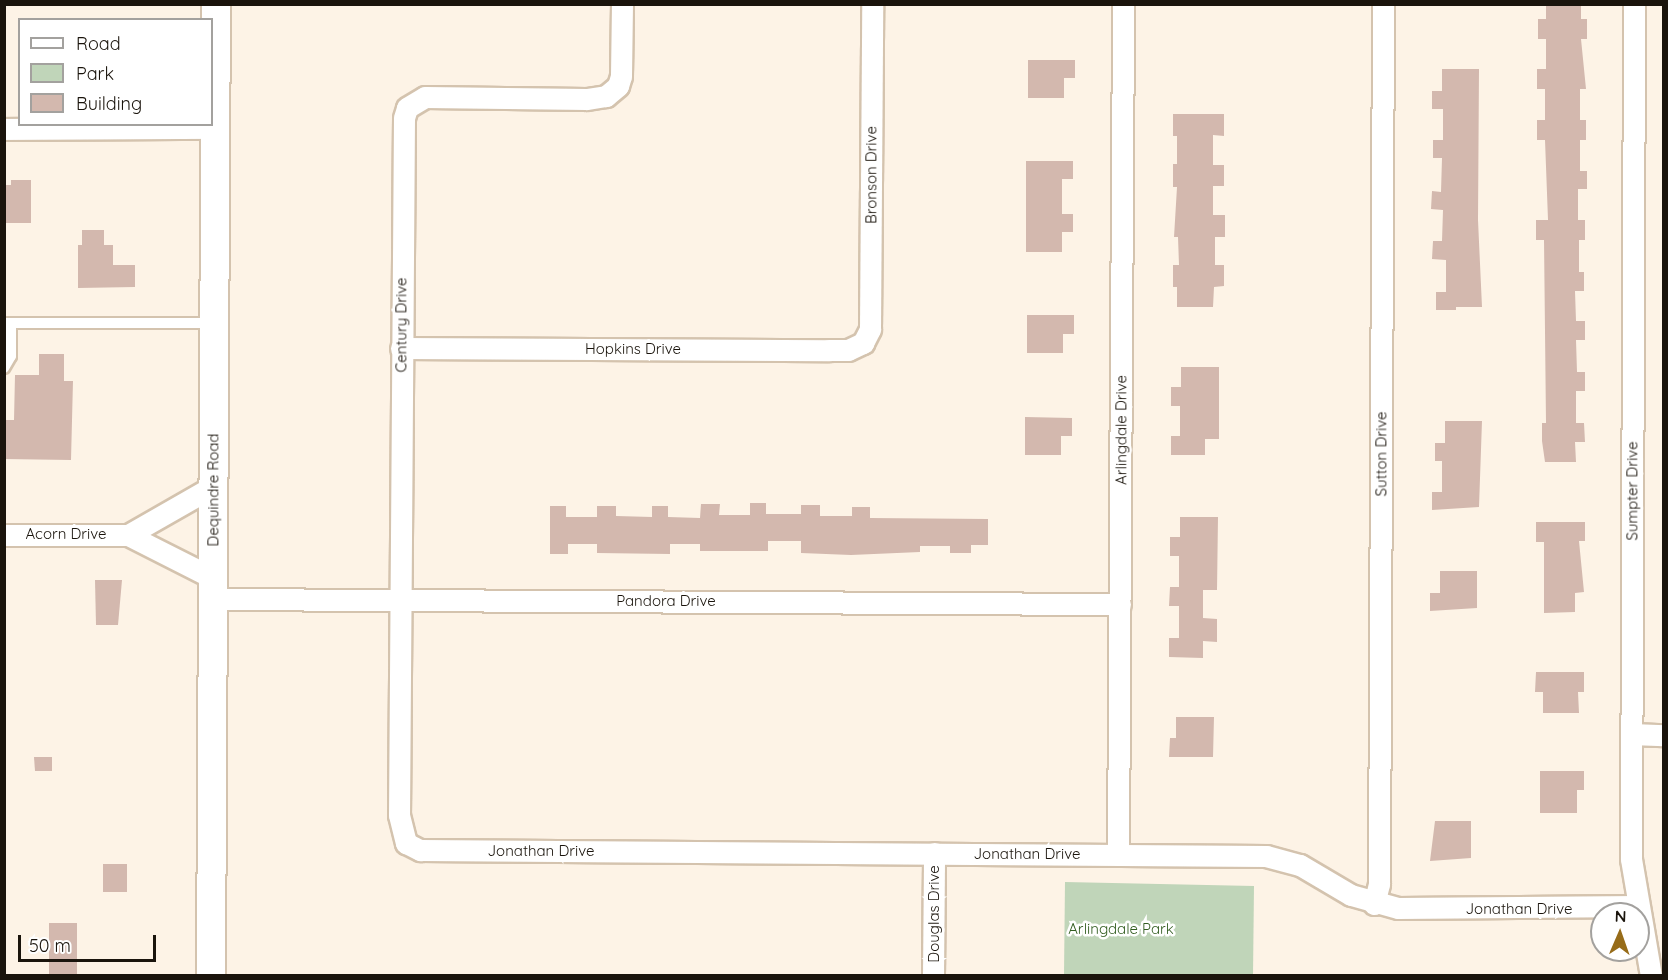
<!DOCTYPE html>
<style>
body{margin:0}
#map{position:relative;width:1668px;height:980px;overflow:hidden;background:#fdf3e6;font-family:Quicksand,sans-serif}
div>[style]{position:absolute}
[style*='--x']{left:calc(var(--x)*1px);top:calc(var(--y)*1px);width:calc(var(--w)*1px);rotate:calc(var(--a)*1deg)}
.green>*{inset:0;background:#c0d5b9}
.building>*{inset:0;background:#d3b8ae}
.roads{filter:drop-shadow(2px 0 #d4c3ae) drop-shadow(-2px 0 #d4c3ae) drop-shadow(0 2px #d4c3ae) drop-shadow(0 -2px #d4c3ae)}
.service>*{height:10px;margin:-5px;padding:0 5px;transform-origin:5px;border-radius:5px;background:#fff}
.minor>*{height:21px;margin:-10.5px;padding:0 10.5px;transform-origin:10.5px;border-radius:10.5px;background:#fff}
.secondary>*{height:28px;margin:-14px;padding:0 14px;transform-origin:14px;border-radius:14px;background:#fff}
span{translate:-50% -50%;white-space:nowrap;text-align:center;line-height:1.15;-webkit-text-stroke:5px #fff;paint-order:stroke}
.street-label{font-size:15px;color:#1a140c}
.park-label{font-size:15px;color:#325d20}
.frame{position:absolute;inset:0;border:6px solid #1a140c;pointer-events:none}
.legend{position:absolute;left:18px;top:18px;width:195px;height:108px;box-sizing:border-box;background:#fff;border:2px solid #a3a19e;margin:0;padding:8px 10px;list-style:none;font-size:18px;color:#1a140c}
.legend li{display:flex;align-items:center;gap:12px;height:30px}
.legend b{width:30px;border:2px solid #a3a19e}
.north{position:absolute;left:1590px;top:902px;width:60px;height:60px;box-sizing:border-box;background:#fff;border:2px solid #a3a19e;border-radius:50%;rotate:2deg;font-size:16px;font-weight:700;line-height:24px;text-align:center;color:#1a140c}
.north::after{content:'';display:block;margin:auto;width:21px;height:27px;background:#976c19;clip-path:polygon(50% 0,100% 100%,50% 72%,0 100%)}
.scale{position:absolute;left:18px;top:935px;width:138px;height:27px;box-sizing:border-box;border:3px solid #1a140c;border-top:0;padding-left:8px;font-size:18px;line-height:21px;white-space:nowrap;color:#1a140c;-webkit-text-stroke:4px #fff;paint-order:stroke}
</style>
<div id="map">
<div class="green">
<i style="clip-path:polygon(1065px 882px,1254px 886px,1253px 975px,1064px 975px)"></i>
</div>
<div class="building">
<i style="clip-path:polygon(1546px 4px,1581px 4px,1581px 19px,1587px 19px,1587px 39px,1581px 39px,1586px 89px,1580px 89px,1580px 120px,1586px 120px,1586px 140px,1580px 140px,1580px 171px,1587px 171px,1587px 189px,1578px 189px,1578px 220px,1585px 220px,1585px 240px,1579px 240px,1579px 272px,1584px 272px,1584px 291px,1575px 291px,1576px 321px,1585px 321px,1585px 340px,1576px 340px,1577px 372px,1585px 372px,1585px 391px,1576px 391px,1576px 423px,1584px 423px,1585px 442px,1575px 442px,1576px 462px,1545px 462px,1542px 441px,1542px 423px,1546px 423px,1544px 240px,1536px 240px,1536px 220px,1548px 220px,1545px 140px,1537px 140px,1537px 120px,1545px 120px,1545px 89px,1537px 89px,1537px 69px,1546px 69px,1546px 39px,1538px 39px,1538px 19px,1546px 19px)"></i>
<i style="clip-path:polygon(1028px 60px,1075px 60px,1075px 78px,1064px 78px,1064px 98px,1028px 98px)"></i>
<i style="clip-path:polygon(1442px 69px,1479px 69px,1478px 220px,1482px 307px,1456px 307px,1456px 310px,1436px 310px,1436px 292px,1446px 292px,1446px 260px,1432px 259px,1433px 241px,1442px 241px,1443px 210px,1431px 209px,1432px 191px,1441px 192px,1442px 158px,1433px 158px,1433px 140px,1443px 140px,1443px 109px,1432px 109px,1432px 91px,1442px 91px)"></i>
<i style="clip-path:polygon(1173px 114px,1224px 114px,1224px 136px,1213px 135px,1213px 165px,1224px 165px,1224px 186px,1213px 186px,1213px 215px,1225px 215px,1225px 237px,1215px 237px,1215px 265px,1224px 265px,1224px 286px,1214px 287px,1213px 307px,1177px 307px,1177px 287px,1173px 287px,1173px 265px,1179px 265px,1178px 237px,1174px 237px,1177px 187px,1173px 187px,1173px 164px,1177px 164px,1177px 136px,1173px 136px)"></i>
<i style="clip-path:polygon(1026px 161px,1073px 161px,1073px 179px,1062px 179px,1062px 214px,1073px 214px,1073px 232px,1062px 232px,1062px 252px,1026px 252px)"></i>
<i style="clip-path:polygon(11px 180px,31px 180px,31px 223px,4px 223px,4px 185px,11px 185px)"></i>
<i style="clip-path:polygon(82px 230px,104px 230px,104px 245px,113px 245px,113px 265px,135px 265px,135px 287px,78px 288px,78px 245px,82px 245px)"></i>
<i style="clip-path:polygon(1027px 315px,1074px 315px,1074px 334px,1063px 334px,1063px 353px,1027px 353px)"></i>
<i style="clip-path:polygon(39px 354px,64px 354px,64px 381px,73px 381px,71px 460px,4px 459px,4px 420px,14px 420px,15px 375px,39px 375px)"></i>
<i style="clip-path:polygon(1181px 367px,1219px 367px,1219px 439px,1205px 439px,1205px 455px,1171px 455px,1171px 436px,1180px 436px,1180px 406px,1171px 406px,1171px 387px,1181px 387px)"></i>
<i style="clip-path:polygon(1025px 417px,1072px 418px,1072px 436px,1061px 436px,1061px 455px,1025px 455px)"></i>
<i style="clip-path:polygon(1445px 421px,1482px 421px,1479px 507px,1432px 510px,1432px 492px,1442px 492px,1442px 461px,1435px 461px,1435px 443px,1445px 443px)"></i>
<i style="clip-path:polygon(750px 503px,766px 503px,766px 514px,801px 514px,801px 505px,820px 505px,820px 516px,852px 516px,852px 507px,870px 507px,870px 518px,988px 519px,988px 545px,971px 545px,971px 553px,950px 553px,950px 546px,920px 546px,920px 552px,851px 555px,801px 553px,801px 541px,768px 541px,768px 551px,700px 551px,700px 544px,670px 544px,670px 554px,597px 553px,597px 544px,568px 544px,568px 554px,550px 554px,550px 506px,566px 506px,566px 517px,597px 517px,597px 506px,616px 506px,616px 516px,652px 517px,652px 506px,668px 506px,668px 517px,700px 518px,701px 504px,720px 504px,719px 515px,750px 515px)"></i>
<i style="clip-path:polygon(1180px 517px,1218px 517px,1217px 590px,1203px 590px,1203px 618px,1217px 619px,1217px 642px,1203px 641px,1203px 658px,1169px 657px,1169px 638px,1179px 638px,1179px 606px,1169px 606px,1170px 587px,1179px 587px,1179px 556px,1170px 556px,1170px 537px,1180px 537px)"></i>
<i style="clip-path:polygon(1536px 522px,1585px 522px,1585px 541px,1579px 541px,1584px 592px,1575px 593px,1575px 612px,1544px 613px,1544px 542px,1536px 542px)"></i>
<i style="clip-path:polygon(1440px 571px,1477px 571px,1477px 608px,1430px 611px,1430px 593px,1440px 593px)"></i>
<i style="clip-path:polygon(95px 580px,122px 580px,118px 625px,96px 625px)"></i>
<i style="clip-path:polygon(1536px 672px,1584px 672px,1584px 692px,1578px 692px,1579px 713px,1543px 713px,1543px 692px,1535px 692px)"></i>
<i style="clip-path:polygon(1176px 717px,1214px 717px,1213px 757px,1169px 757px,1170px 738px,1176px 738px)"></i>
<i style="clip-path:polygon(34px 757px,52px 757px,52px 771px,35px 771px)"></i>
<i style="clip-path:polygon(1540px 771px,1584px 771px,1584px 790px,1577px 790px,1577px 813px,1540px 813px)"></i>
<i style="clip-path:polygon(1435px 821px,1471px 821px,1471px 858px,1430px 861px)"></i>
<i style="clip-path:polygon(103px 864px,127px 864px,127px 892px,103px 892px)"></i>
<i style="clip-path:polygon(49px 923px,77px 923px,77px 974px,49px 974px)"></i>
</div>
<div class="roads">
<div class="service">
<i style="--x:4;--y:323;--w:210;--a:0"></i>
<i style="--x:4;--y:368;--w:14;--a:-60"></i>
<i style="--x:11;--y:356;--w:33;--a:-90"></i>
</div>
<div class="minor">
<i style="--x:622;--y:4;--w:72;--a:90.8"></i>
<i style="--x:621;--y:76;--w:10;--a:107"></i>
<i style="--x:618;--y:86;--w:16;--a:140"></i>
<i style="--x:606;--y:96;--w:20;--a:171"></i>
<i style="--x:586;--y:99;--w:161;--a:-179.3"></i>
<i style="--x:425;--y:97;--w:21;--a:149"></i>
<i style="--x:407;--y:108;--w:10;--a:107"></i>
<i style="--x:404;--y:118;--w:697;--a:90.41"></i>
<i style="--x:399;--y:815;--w:29;--a:76"></i>
<i style="--x:406;--y:843;--w:16;--a:27"></i>
<i style="--x:420;--y:850;--w:846;--a:0.41"></i>
<i style="--x:1266;--y:856;--w:35;--a:15"></i>
<i style="--x:1300;--y:865;--w:59;--a:30.5"></i>
<i style="--x:1351;--y:895;--w:49;--a:15.5"></i>
<i style="--x:1398;--y:908;--w:240;--a:-0.5"></i>
<i style="--x:1634;--y:4;--w:855;--a:90.2"></i>
<i style="--x:1631;--y:859;--w:119;--a:80.3"></i>
<i style="--x:4;--y:129;--w:212;--a:-0.3"></i>
<i style="--x:401;--y:348;--w:428;--a:0.3"></i>
<i style="--x:829;--y:350;--w:19;--a:0"></i>
<i style="--x:848;--y:350;--w:17;--a:-25"></i>
<i style="--x:863;--y:343;--w:16;--a:-63"></i>
<i style="--x:870;--y:329;--w:325;--a:-89.6"></i>
<i style="--x:4;--y:535;--w:124;--a:0"></i>
<i style="--x:128;--y:535;--w:95;--a:26.8"></i>
<i style="--x:128;--y:535;--w:99;--a:-29.7"></i>
<i style="--x:213;--y:599;--w:907;--a:0.32"></i>
<i style="--x:1631;--y:734;--w:33;--a:2"></i>
<i style="--x:1118;--y:855;--w:851;--a:-89.66"></i>
<i style="--x:1374;--y:904;--w:21;--a:-76"></i>
<i style="--x:1379;--y:884;--w:880;--a:-89.74"></i>
<i style="--x:933;--y:976;--w:123;--a:-89.5"></i>
</div>
<div class="secondary">
<i style="--x:211;--y:976;--w:972;--a:-89.71"></i>
</div>
</div>
<div class="street-label">
<span style="left:871px;top:175px;rotate:-90deg">Bronson Drive</span>
<span style="left:401px;top:325px;rotate:-90deg">Century Drive</span>
<span style="left:633px;top:349px">Hopkins Drive</span>
<span style="left:1121px;top:430px;rotate:-90deg">Arlingdale Drive</span>
<span style="left:1381px;top:454px;rotate:-90deg">Sutton Drive</span>
<span style="left:213px;top:490px;rotate:-90deg">Dequindre Road</span>
<span style="left:1632px;top:491px;rotate:-90deg">Sumpter Drive</span>
<span style="left:66px;top:534px">Acorn Drive</span>
<span style="left:666px;top:601px">Pandora Drive</span>
<span style="left:541px;top:851px">Jonathan Drive</span>
<span style="left:1027px;top:854px">Jonathan Drive</span>
<span style="left:1519px;top:909px">Jonathan Drive</span>
<span style="left:934px;top:914px;rotate:-90deg">Douglas Drive</span>
</div>
<div class="park-label">
<span style="left:1121px;top:929px">Arlingdale Park</span>
</div>
<div class="frame"></div>
<ul class="legend">
<li><b style="height:8px;background:#fff"></b>Road</li>
<li><b style="height:16px;background:#c0d5b9"></b>Park</li>
<li><b style="height:16px;background:#d3b8ae"></b>Building</li>
</ul>
<div class="north">N</div>
<div class="scale">50 m</div>
</div>
